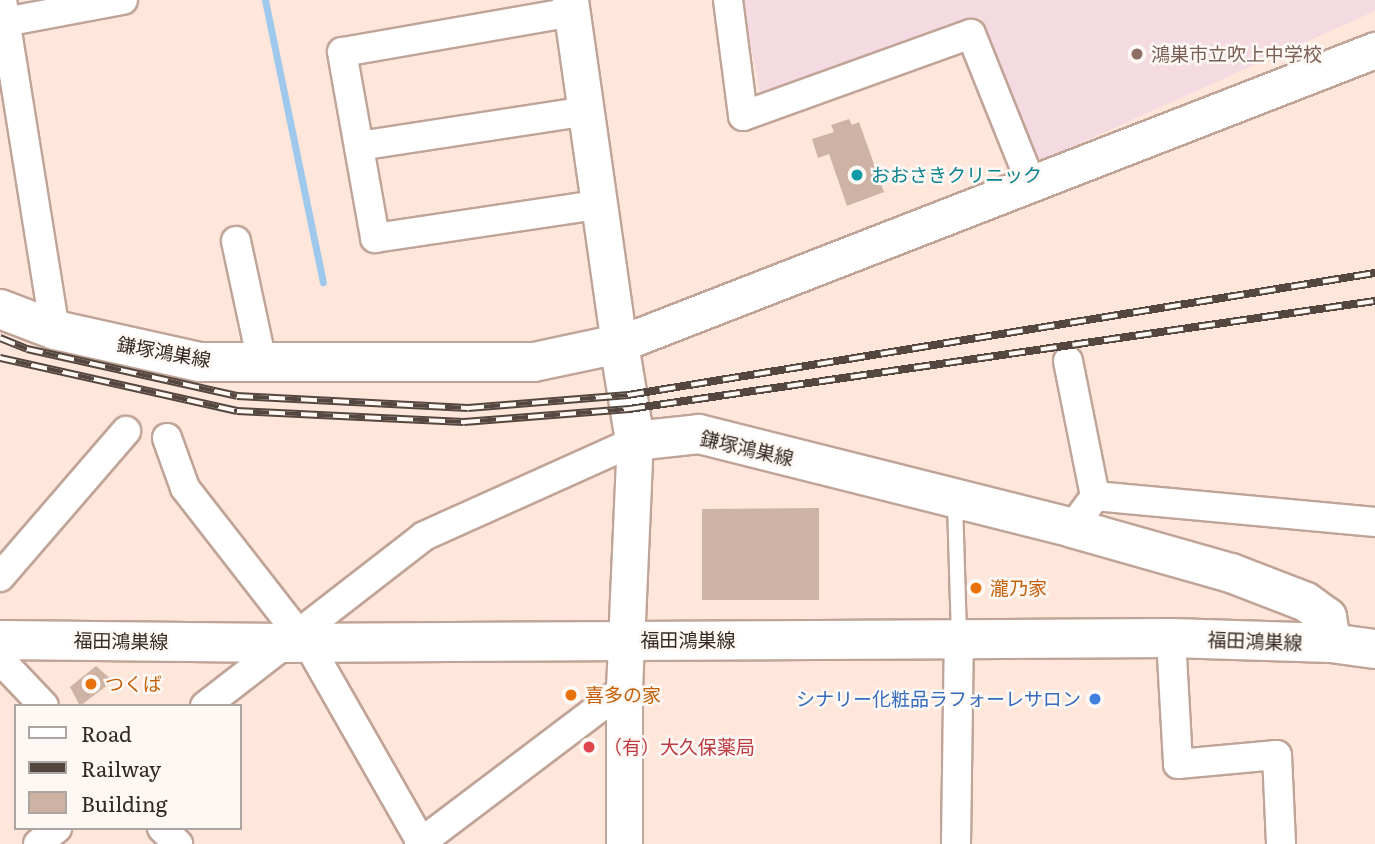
<!DOCTYPE html>
<meta charset="utf-8">
<style>
body{margin:0}
#map{position:relative;width:1375px;height:844px;overflow:hidden;background:#fee6db;font-family:Literata,"Noto Sans JP",serif}
div>[style]{position:absolute}
[style*='--x']{left:calc(var(--x)*1px);top:calc(var(--y)*1px);width:calc(var(--w)*1px);rotate:calc(var(--a)*1deg)}
.education>*{inset:0;background:#f4dae1}
.stream>*{height:7px;margin:-3.5px;padding:0 3.5px;transform-origin:3.5px;border-radius:3.5px;background:#9fc9ec}
.building>*{inset:0;background:#ceb3a4}
.roads{filter:drop-shadow(2px 0 #c0a497) drop-shadow(-2px 0 #c0a497) drop-shadow(0 2px #c0a497) drop-shadow(0 -2px #c0a497)}
.service>*{height:14px;margin:-7px;padding:0 7px;transform-origin:7px;border-radius:7px;background:#fff}
.minor>*{height:28px;margin:-14px;padding:0 14px;transform-origin:14px;border-radius:14px;background:#fff}
.tertiary>*{height:35px;margin:-17.5px;padding:0 17.5px;transform-origin:17.5px;border-radius:17.5px;background:#fff}
.secondary>*{height:38px;margin:-19px;padding:0 19px;transform-origin:19px;border-radius:19px;background:#fff}
.rail>*{height:8px;margin-top:-4px;transform-origin:0;background:repeating-linear-gradient(90deg,#fef8f5 0 16px,#544740 0 32px);box-sizing:border-box;border-block:2px solid #544740}
.dots>*{width:19px;height:19px;translate:-50% -50%;box-sizing:border-box;border:4px solid #fef8f5;border-radius:50%}
span{translate:-50% -50%;white-space:nowrap;text-align:center;line-height:1.15;-webkit-text-stroke:5px #fef8f5;paint-order:stroke}
.education-label{font-size:19px;color:#785e54}
.left{translate:0 -50%;text-align:left}
.culture-label{font-size:19px;color:#0d838f}
.street-label{font-size:19px;color:#342923}
.food-label{font-size:19px;color:#c56008}
.shop-label{font-size:19px;color:#366cbe}
.right{translate:-100% -50%;text-align:right}
.health-label{font-size:19px;color:#be3a42}
.legend{position:absolute;left:14px;top:704px;width:228px;height:126px;box-sizing:border-box;background:#fef8f5;border:2px solid #ada5a1;margin:0;padding:9px 12px;list-style:none;font-size:21px;color:#342923}
.legend li{display:flex;align-items:center;gap:14px;height:35px}
.legend b{width:35px;border:2px solid #ada5a1}
</style>
<div id="map">
<div class="education">
<i style="clip-path:polygon(742px 0,1375px 0,1375px 11px,1040px 161px,981px 17px,760px 92px)"></i>
</div>
<div class="stream">
<i style="--x:265;--y:0;--w:288;--a:78.4"></i>
</div>
<div class="building">
<i style="clip-path:polygon(849px 119px,852px 125px,859px 122px,884px 192px,847px 206px,829px 154px,818px 158px,812px 139px,834px 132px,831px 125px)"></i>
<i style="clip-path:polygon(819px 508px,819px 600px,702px 600px,702px 509px)"></i>
<i style="clip-path:polygon(96px 666px,113px 681px,80px 706px,70px 687px)"></i>
</div>
<div class="roads">
<div class="service">
<i style="--x:955;--y:502;--w:137;--a:88.3"></i>
</div>
<div class="minor">
<i style="--x:2;--y:0;--w:334;--a:80.9"></i>
<i style="--x:728;--y:0;--w:117;--a:82.6"></i>
<i style="--x:743;--y:116;--w:242;--a:-19.8"></i>
<i style="--x:971;--y:34;--w:161;--a:68.1"></i>
<i style="--x:572;--y:12;--w:233;--a:170.1"></i>
<i style="--x:342;--y:52;--w:189;--a:79.9"></i>
<i style="--x:375;--y:238;--w:223;--a:-8.5"></i>
<i style="--x:5;--y:22;--w:120;--a:-10.6"></i>
<i style="--x:359;--y:146;--w:232;--a:-8.7"></i>
<i style="--x:236;--y:241;--w:124;--a:77.9"></i>
<i style="--x:1068;--y:361;--w:138;--a:78.7"></i>
<i style="--x:167;--y:438;--w:53;--a:70.2"></i>
<i style="--x:185;--y:488;--w:182;--a:52.1"></i>
<i style="--x:1072;--y:528;--w:39;--a:-54"></i>
<i style="--x:1095;--y:496;--w:281;--a:5.3"></i>
<i style="--x:0;--y:577;--w:193;--a:-49.2"></i>
<i style="--x:1171;--y:638;--w:126;--a:86.8"></i>
<i style="--x:1178;--y:764;--w:99;--a:-5.2"></i>
<i style="--x:1277;--y:755;--w:89;--a:87.4"></i>
<i style="--x:307;--y:642;--w:232;--a:60.3"></i>
<i style="--x:0;--y:650;--w:20;--a:66"></i>
<i style="--x:8;--y:668;--w:52;--a:46.5"></i>
<i style="--x:205;--y:706;--w:277;--a:-37.8"></i>
<i style="--x:424;--y:536;--w:231;--a:-24.2"></i>
<i style="--x:162;--y:828;--w:23;--a:45"></i>
<i style="--x:38;--y:844;--w:25;--a:-40"></i>
<i style="--x:419;--y:844;--w:257;--a:-37.1"></i>
<i style="--x:956;--y:844;--w:205;--a:-89.2"></i>
</div>
<div class="tertiary">
<i style="--x:570;--y:0;--w:347;--a:81.9"></i>
<i style="--x:619;--y:344;--w:811;--a:-21.25"></i>
<i style="--x:624;--y:844;--w:155;--a:-90"></i>
<i style="--x:624;--y:689;--w:248;--a:-87.5"></i>
</div>
<div class="secondary">
<i style="--x:0;--y:309;--w:59;--a:20.9"></i>
<i style="--x:55;--y:330;--w:148;--a:12.5"></i>
<i style="--x:199;--y:362;--w:335;--a:0"></i>
<i style="--x:534;--y:362;--w:87;--a:-12"></i>
<i style="--x:619;--y:344;--w:98;--a:80.6"></i>
<i style="--x:635;--y:441;--w:64;--a:-6.2"></i>
<i style="--x:699;--y:434;--w:385;--a:14.1"></i>
<i style="--x:1072;--y:528;--w:165;--a:15.8"></i>
<i style="--x:1231;--y:573;--w:80;--a:21.1"></i>
<i style="--x:1306;--y:602;--w:26;--a:36"></i>
<i style="--x:1327;--y:617;--w:26;--a:81"></i>
<i style="--x:0;--y:640;--w:283;--a:0.6"></i>
<i style="--x:283;--y:643;--w:888;--a:-0.32"></i>
<i style="--x:1171;--y:638;--w:160;--a:1.8"></i>
<i style="--x:1331;--y:643;--w:44;--a:7.8"></i>
</div>
</div>
<div class="rail">
<i style="--x:0;--y:338;--w:29;--a:22"></i>
<i style="--x:27;--y:349;--w:215;--a:12.6"></i>
<i style="--x:237;--y:396;--w:231;--a:3"></i>
<i style="--x:468;--y:408;--w:161;--a:-4.6"></i>
<i style="--x:628;--y:395;--w:757;--a:-9.28"></i>
<i style="--x:0;--y:358;--w:243;--a:12.6"></i>
<i style="--x:237;--y:411;--w:227;--a:2.8"></i>
<i style="--x:464;--y:422;--w:166;--a:-4.5"></i>
<i style="--x:629;--y:409;--w:754;--a:-8.24"></i>
</div>
<div class="dots">
<i style="left:1137px;top:54px;background:#8d6e63"></i>
<i style="left:857px;top:175px;background:#0f9aa8"></i>
<i style="left:976px;top:588px;background:#e8710a"></i>
<i style="left:91px;top:684px;background:#e8710a"></i>
<i style="left:571px;top:695px;background:#e8710a"></i>
<i style="left:1095px;top:699px;background:#3f7fe0"></i>
<i style="left:589px;top:747px;background:#e0444e"></i>
</div>
<div class="education-label">
<span class="left" style="left:1151px;top:54px">鴻巣市立吹上中学校</span>
</div>
<div class="culture-label">
<span class="left" style="left:871px;top:175px">おおさきクリニック</span>
</div>
<div class="street-label">
<span style="left:164px;top:352px;rotate:10deg">鎌塚鴻巣線</span>
<span style="left:747px;top:448px;rotate:13deg">鎌塚鴻巣線</span>
<span style="left:688px;top:640px">福田鴻巣線</span>
<span style="left:121px;top:641px;rotate:1deg">福田鴻巣線</span>
<span style="left:1255px;top:641px;rotate:2deg">福田鴻巣線</span>
</div>
<div class="food-label">
<span class="left" style="left:990px;top:588px">瀧乃家</span>
<span class="left" style="left:105px;top:684px">つくば</span>
<span class="left" style="left:585px;top:695px">喜多の家</span>
</div>
<div class="shop-label">
<span class="right" style="left:1081px;top:699px">シナリー化粧品ラフォーレサロン</span>
</div>
<div class="health-label">
<span class="left" style="left:603px;top:747px">（有）大久保薬局</span>
</div>
<ul class="legend">
<li><b style="height:9px;background:#fff"></b>Road</li>
<li><b style="height:9px;background:#544740"></b>Railway</li>
<li><b style="height:19px;background:#ceb3a4"></b>Building</li>
</ul>
</div>
